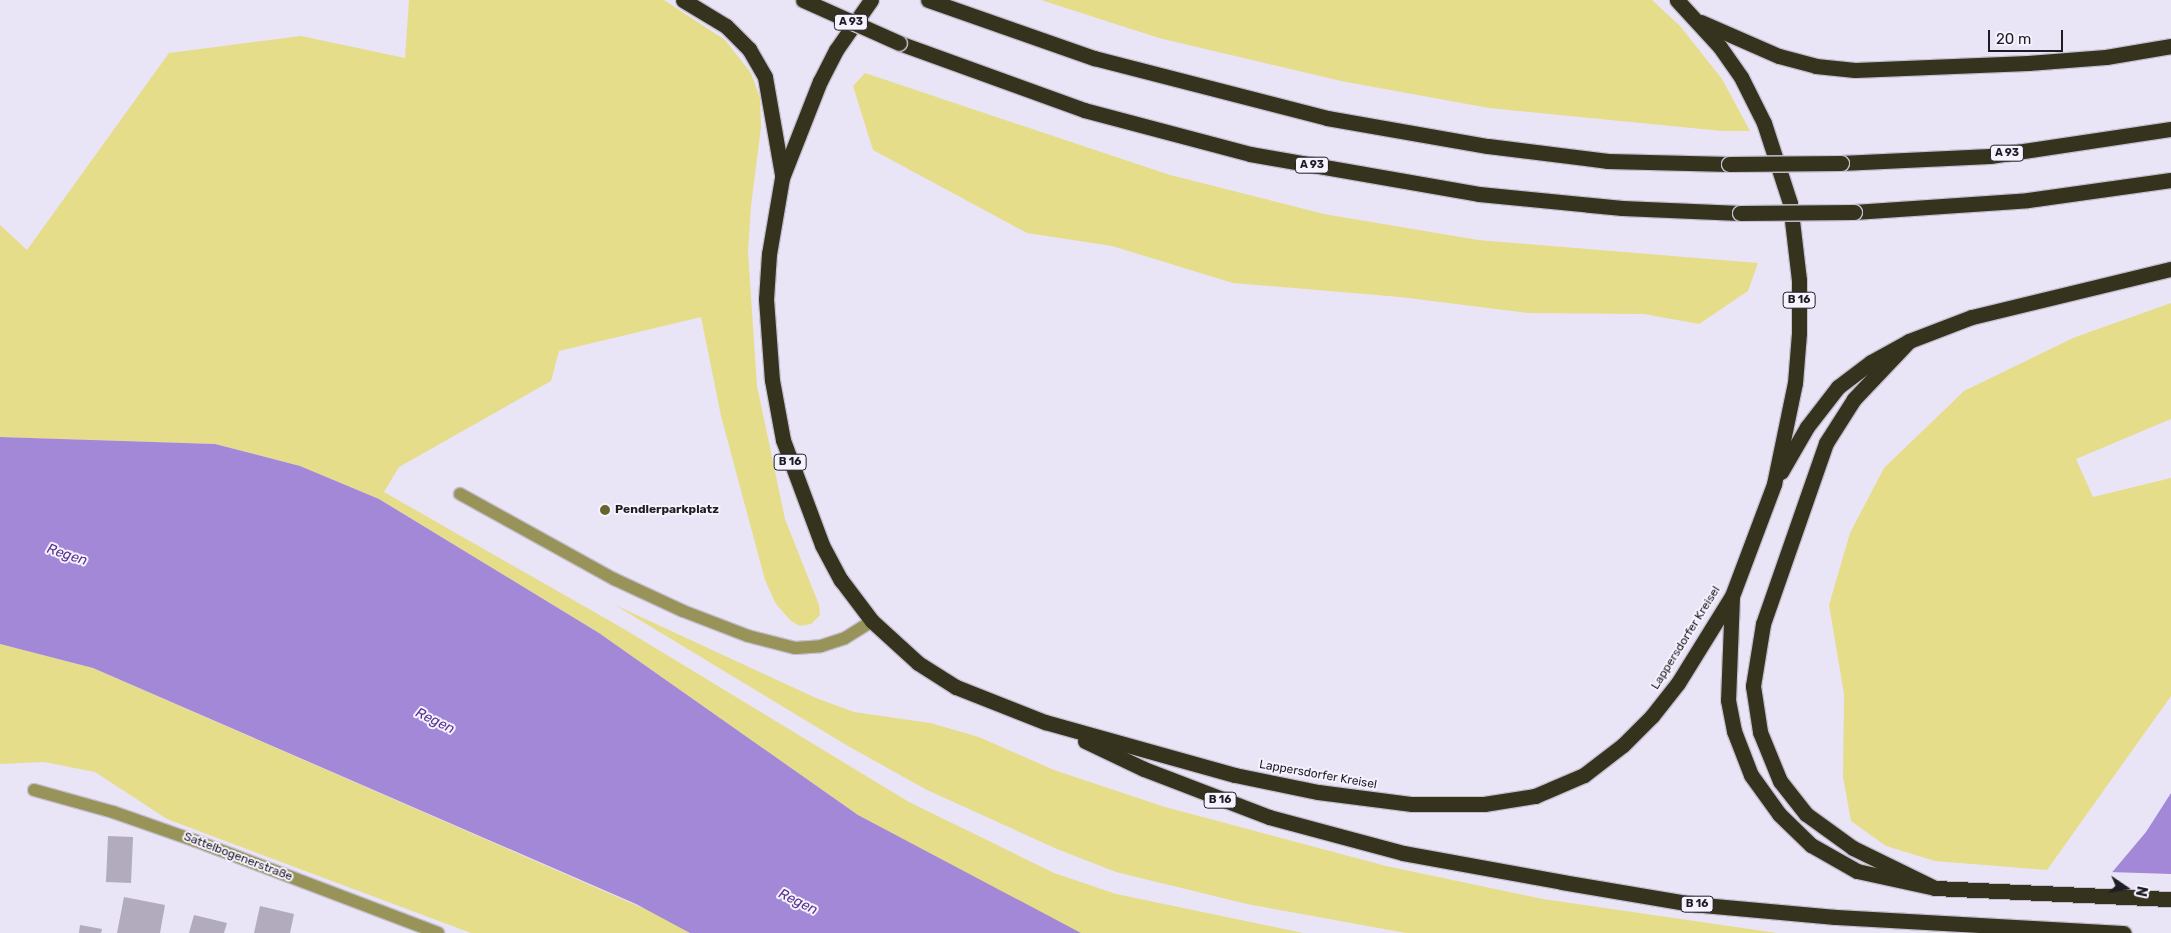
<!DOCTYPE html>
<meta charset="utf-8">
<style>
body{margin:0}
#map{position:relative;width:2171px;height:933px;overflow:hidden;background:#eae4f7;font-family:Rubik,sans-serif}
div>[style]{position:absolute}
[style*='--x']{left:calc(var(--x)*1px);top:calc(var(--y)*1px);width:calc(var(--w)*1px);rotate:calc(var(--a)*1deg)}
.green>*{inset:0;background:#e5dd89}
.water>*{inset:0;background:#a488d8}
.pier>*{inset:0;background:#eae4f7}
.building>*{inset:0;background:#b1abbd}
.roads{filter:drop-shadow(1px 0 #c5c0d1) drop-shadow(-1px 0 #c5c0d1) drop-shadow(0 1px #c5c0d1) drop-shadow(0 -1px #c5c0d1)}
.lane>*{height:12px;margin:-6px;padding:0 6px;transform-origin:6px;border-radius:6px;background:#989358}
.street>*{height:12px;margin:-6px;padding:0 6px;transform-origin:6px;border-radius:6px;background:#989358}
.highway>*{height:15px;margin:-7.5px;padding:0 7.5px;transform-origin:7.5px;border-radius:7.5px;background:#35331d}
.bridges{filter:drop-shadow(1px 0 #c5c0d1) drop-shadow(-1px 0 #c5c0d1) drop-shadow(0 1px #c5c0d1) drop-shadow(0 -1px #c5c0d1)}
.highway-bridge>*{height:15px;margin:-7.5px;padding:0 7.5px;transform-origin:7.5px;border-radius:7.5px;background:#35331d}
.dots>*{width:14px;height:14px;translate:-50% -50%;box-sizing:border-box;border:2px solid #f6f3ff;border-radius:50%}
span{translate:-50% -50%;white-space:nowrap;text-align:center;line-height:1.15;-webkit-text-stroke:4px #f6f3ff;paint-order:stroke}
.shield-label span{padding:1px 4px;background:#f6f3ff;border:1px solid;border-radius:4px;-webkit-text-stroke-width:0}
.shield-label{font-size:11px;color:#1f1d24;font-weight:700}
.poi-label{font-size:12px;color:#1f1d24;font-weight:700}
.left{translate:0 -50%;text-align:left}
.street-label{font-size:12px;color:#1f1d24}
.water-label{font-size:14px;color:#58318f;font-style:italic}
.north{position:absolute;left:2101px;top:863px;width:50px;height:50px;-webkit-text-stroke:4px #f6f3ff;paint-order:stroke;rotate:102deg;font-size:14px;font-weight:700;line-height:20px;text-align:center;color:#1f1d24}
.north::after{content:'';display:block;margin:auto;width:18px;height:22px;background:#1f1d24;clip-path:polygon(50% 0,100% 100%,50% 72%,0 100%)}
.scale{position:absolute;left:1988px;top:30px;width:75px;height:22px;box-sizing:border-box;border:2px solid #1f1d24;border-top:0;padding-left:6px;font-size:15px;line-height:18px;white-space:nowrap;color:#1f1d24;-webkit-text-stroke:4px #f6f3ff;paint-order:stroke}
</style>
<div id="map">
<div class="green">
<i style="clip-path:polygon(409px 0,664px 0,725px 40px,751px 73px,760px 98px,761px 127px,751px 206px,748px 252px,757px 386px,785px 519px,819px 605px,820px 615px,811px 624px,800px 626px,791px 621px,776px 604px,765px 580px,721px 416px,701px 317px,559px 351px,551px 381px,399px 467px,384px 492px,624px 629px,909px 802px,1054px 873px,1116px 894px,1303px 933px,1078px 933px,858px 815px,599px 633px,379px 499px,300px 466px,215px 444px,0 437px,0 225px,27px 250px,169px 53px,301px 36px,405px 58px)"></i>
<i style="clip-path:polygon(1041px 0,1652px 0,1680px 26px,1722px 79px,1750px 131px,1722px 131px,1489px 108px,1341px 81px,1159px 38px)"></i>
<i style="clip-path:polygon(865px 73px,1170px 175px,1324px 214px,1478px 240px,1758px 263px,1748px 291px,1699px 324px,1644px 314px,1527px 313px,1400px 297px,1233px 283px,1112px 246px,1027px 233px,873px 150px,853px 86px)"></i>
<i style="clip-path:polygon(2171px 303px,2171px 419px,2076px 459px,2093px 497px,2171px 478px,2171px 696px,2047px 870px,1935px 861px,1886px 846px,1851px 821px,1843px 777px,1844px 694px,1829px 605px,1850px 533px,1884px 468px,1964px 391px,2073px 338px)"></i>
<i style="clip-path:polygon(615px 605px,816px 698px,854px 712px,930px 723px,979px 737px,1054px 770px,1165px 807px,1386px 866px,1543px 899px,1777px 933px,1406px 933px,1247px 904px,1116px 872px,1057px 849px,927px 790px,848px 746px)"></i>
<i style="clip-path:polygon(0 644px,93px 668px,652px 912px,690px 933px,471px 933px,167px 819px,95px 772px,44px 762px,0 764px)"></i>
</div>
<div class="water">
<i style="clip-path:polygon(0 437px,215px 444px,300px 466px,379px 499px,599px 633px,858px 815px,1081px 933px,690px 933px,636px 904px,93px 668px,0 644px)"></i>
<i style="clip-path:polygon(2171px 793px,2171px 933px,2061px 933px,2146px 832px)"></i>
</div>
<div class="pier">
<i style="clip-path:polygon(2109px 872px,2171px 874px,2171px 933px,2058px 933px)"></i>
</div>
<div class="building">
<i style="clip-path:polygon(108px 836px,133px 837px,131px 883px,106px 882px)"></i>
<i style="clip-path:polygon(124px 897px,165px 905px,160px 933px,117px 933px)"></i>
<i style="clip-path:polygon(260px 906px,294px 914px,290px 933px,254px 933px)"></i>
<i style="clip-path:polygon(194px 915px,227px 923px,224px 933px,189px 933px)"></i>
<i style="clip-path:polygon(80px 925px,102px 929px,101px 933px,79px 933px)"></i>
</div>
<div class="roads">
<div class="lane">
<i style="--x:460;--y:494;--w:176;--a:28.9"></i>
<i style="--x:614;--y:579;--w:76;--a:24.9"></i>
<i style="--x:683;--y:611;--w:70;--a:21"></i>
<i style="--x:748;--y:636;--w:49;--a:14.3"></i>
<i style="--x:795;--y:648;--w:26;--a:-4"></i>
<i style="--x:821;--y:646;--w:25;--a:-18"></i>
<i style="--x:845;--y:638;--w:32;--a:-32"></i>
</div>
<div class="street">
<i style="--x:34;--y:790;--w:82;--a:15.6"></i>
<i style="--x:113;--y:812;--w:88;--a:19.3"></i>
<i style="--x:196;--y:841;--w:259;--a:20.8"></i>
</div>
<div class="highway">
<i style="--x:683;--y:0;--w:50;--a:31.2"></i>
<i style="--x:726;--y:26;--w:33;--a:45"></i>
<i style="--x:749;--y:49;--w:32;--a:60"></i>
<i style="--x:765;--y:77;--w:98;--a:80.1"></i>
<i style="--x:871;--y:0;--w:61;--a:125"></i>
<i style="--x:836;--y:50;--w:35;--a:117"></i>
<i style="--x:820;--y:81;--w:104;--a:111.4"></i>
<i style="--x:782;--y:178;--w:77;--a:99.7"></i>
<i style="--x:769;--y:254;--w:45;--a:93.8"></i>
<i style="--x:766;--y:299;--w:81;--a:85.8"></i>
<i style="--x:772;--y:380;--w:61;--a:79.6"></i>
<i style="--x:783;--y:440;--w:112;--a:69.6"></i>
<i style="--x:822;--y:545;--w:40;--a:62"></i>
<i style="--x:841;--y:580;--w:51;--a:52.9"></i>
<i style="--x:872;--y:621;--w:62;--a:42.4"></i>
<i style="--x:918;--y:663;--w:45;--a:32.3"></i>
<i style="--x:956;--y:687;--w:96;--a:21.5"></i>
<i style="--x:1045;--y:722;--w:197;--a:15.6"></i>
<i style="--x:1235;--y:775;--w:85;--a:11.6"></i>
<i style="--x:1318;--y:792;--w:95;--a:7.3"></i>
<i style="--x:1412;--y:804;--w:72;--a:0"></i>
<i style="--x:1484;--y:804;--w:52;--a:-8.9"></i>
<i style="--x:1535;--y:796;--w:53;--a:-23.2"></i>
<i style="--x:1584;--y:775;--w:49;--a:-37.6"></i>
<i style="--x:1623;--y:745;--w:41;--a:-45"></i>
<i style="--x:1652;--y:716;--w:42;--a:-51.8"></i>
<i style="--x:1678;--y:683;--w:102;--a:-58.2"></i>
<i style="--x:1732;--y:596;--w:120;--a:-69.4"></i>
<i style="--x:1774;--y:484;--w:103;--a:-78.3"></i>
<i style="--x:1795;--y:383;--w:50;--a:-85.4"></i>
<i style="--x:1799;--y:333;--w:53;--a:-90"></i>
<i style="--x:1799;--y:280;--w:78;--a:-96.7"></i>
<i style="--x:1790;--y:203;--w:84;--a:-108"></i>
<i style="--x:1764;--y:123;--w:51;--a:-116.6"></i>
<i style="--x:1741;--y:77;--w:37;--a:-125"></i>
<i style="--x:1720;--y:47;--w:64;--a:-132.5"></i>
<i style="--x:928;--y:0;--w:176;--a:19.3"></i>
<i style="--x:1094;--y:58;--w:241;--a:14.4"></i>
<i style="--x:1327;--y:118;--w:163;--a:9.9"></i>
<i style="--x:1488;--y:146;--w:121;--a:7.1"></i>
<i style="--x:1608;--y:161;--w:121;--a:1.4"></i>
<i style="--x:1701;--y:22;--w:85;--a:23.6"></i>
<i style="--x:1779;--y:56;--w:38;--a:15"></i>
<i style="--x:1816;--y:66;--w:39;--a:6"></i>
<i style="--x:1855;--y:70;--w:173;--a:-2.3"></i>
<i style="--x:2028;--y:63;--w:78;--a:-4.4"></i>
<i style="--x:2106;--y:57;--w:66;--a:-9.6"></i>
<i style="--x:899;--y:43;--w:197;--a:19.9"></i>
<i style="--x:1084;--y:110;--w:172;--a:14.8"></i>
<i style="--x:1250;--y:154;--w:232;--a:9.9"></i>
<i style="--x:1479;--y:194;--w:144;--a:5.6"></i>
<i style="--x:1622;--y:208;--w:118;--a:2.4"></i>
<i style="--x:1841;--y:163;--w:149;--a:-2.7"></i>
<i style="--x:1990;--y:156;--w:183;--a:-8.5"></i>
<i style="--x:1854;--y:212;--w:174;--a:-3.9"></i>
<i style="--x:2028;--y:200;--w:144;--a:-8"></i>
<i style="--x:1909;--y:341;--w:80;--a:133.5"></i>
<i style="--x:1854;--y:399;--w:52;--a:122.5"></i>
<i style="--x:1826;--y:443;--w:192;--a:109.2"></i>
<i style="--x:1763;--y:624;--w:63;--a:99.2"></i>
<i style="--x:1753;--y:686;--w:47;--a:81.3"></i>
<i style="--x:1760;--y:732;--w:53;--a:67.8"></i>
<i style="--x:1780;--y:781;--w:42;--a:51.8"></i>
<i style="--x:1806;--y:814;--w:58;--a:35.9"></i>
<i style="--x:1853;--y:848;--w:91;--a:26"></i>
<i style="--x:1781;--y:472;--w:52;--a:-60"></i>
<i style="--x:1807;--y:427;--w:51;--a:-52.2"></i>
<i style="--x:1838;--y:387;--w:41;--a:-37.1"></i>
<i style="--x:1871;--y:362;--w:43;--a:-28.9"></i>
<i style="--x:1909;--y:341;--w:67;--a:-20.9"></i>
<i style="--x:1972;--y:317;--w:205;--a:-13.6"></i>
<i style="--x:1732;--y:597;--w:103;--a:92.2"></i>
<i style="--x:1728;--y:700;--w:32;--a:79"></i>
<i style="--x:1734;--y:731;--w:47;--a:68.9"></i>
<i style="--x:1751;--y:775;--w:48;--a:54.3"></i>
<i style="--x:1779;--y:814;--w:45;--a:44.1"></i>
<i style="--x:1811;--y:845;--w:53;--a:29.5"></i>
<i style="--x:1857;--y:871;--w:80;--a:12.3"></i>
<i style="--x:1935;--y:888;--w:236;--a:2.7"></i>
<i style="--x:1085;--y:741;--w:65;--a:25.4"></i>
<i style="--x:1144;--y:769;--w:134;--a:21"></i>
<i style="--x:1269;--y:817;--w:139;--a:15"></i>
<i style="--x:1403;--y:853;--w:162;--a:10.3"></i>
<i style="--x:1562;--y:882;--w:132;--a:9.6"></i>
<i style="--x:1692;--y:904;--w:144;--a:5.2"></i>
<i style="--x:1835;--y:917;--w:289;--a:3.2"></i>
</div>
</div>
<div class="bridges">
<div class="highway-bridge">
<i style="--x:803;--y:0;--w:105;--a:24.1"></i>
<i style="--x:1729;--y:164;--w:112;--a:-0.5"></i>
<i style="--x:1740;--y:213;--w:114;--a:-0.5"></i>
</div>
</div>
<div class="dots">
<i style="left:605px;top:510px;background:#68632f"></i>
</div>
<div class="shield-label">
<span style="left:851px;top:22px">A 93</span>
<span style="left:2007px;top:153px">A 93</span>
<span style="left:1312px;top:165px">A 93</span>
<span style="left:1799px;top:300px">B 16</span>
<span style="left:790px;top:462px">B 16</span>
<span style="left:1220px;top:800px">B 16</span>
<span style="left:1697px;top:904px">B 16</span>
</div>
<div class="poi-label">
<span class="left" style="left:615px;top:510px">Pendlerparkplatz</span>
</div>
<div class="street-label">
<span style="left:1686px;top:638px;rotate:-58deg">Lappersdorfer Kreisel</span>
<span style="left:1318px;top:775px;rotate:10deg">Lappersdorfer Kreisel</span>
<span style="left:238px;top:857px;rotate:21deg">Sattelbogenerstraße</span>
</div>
<div class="water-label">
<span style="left:67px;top:555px;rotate:18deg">Regen</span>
<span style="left:435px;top:721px;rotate:26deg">Regen</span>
<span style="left:798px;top:902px;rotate:26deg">Regen</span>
</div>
<div class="north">N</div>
<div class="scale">20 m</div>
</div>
